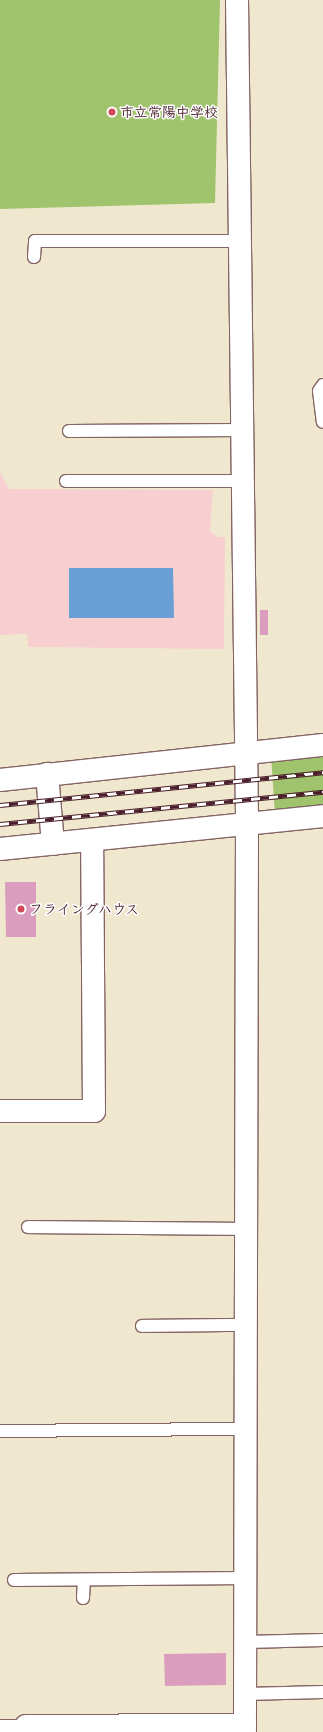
<!DOCTYPE html>
<meta charset="utf-8">
<style>
body{margin:0}
#map{position:relative;width:323px;height:1732px;overflow:hidden;background:#f0e8ce;font-family:Delius,"Klee One",sans-serif}
div>[style]{position:absolute}
[style*='--x']{left:calc(var(--x)*1px);top:calc(var(--y)*1px);width:calc(var(--w)*1px);rotate:calc(var(--a)*1deg)}
.built>*{inset:0;background:#f7cfd0}
.green>*{inset:0;background:#a0c36d}
.water>*{inset:0;background:#6a9fd6}
.building>*{inset:0;background:#db9dbd}
.roads{filter:drop-shadow(1px 0 #846564) drop-shadow(-1px 0 #846564) drop-shadow(0 1px #846564) drop-shadow(0 -1px #846564)}
.service>*{height:12px;margin:-6px;padding:0 6px;transform-origin:6px;border-radius:6px;background:#fff}
.minor>*{height:22px;margin:-11px;padding:0 11px;transform-origin:11px;border-radius:11px;background:#fff}
.rail>*{height:4.5px;margin-top:-2.25px;transform-origin:0;background:repeating-linear-gradient(90deg,#fff 0 9px,#4a1f2b 0 18px);box-sizing:border-box;border-block:1px solid #4a1f2b}
.dots>*{width:11px;height:11px;translate:-50% -50%;box-sizing:border-box;border:2px solid #fff;border-radius:50%}
span{translate:-50% -50%;white-space:nowrap;text-align:center;line-height:1.15;-webkit-text-stroke:3px #fff;paint-order:stroke}
.poi-label{font-size:14px;color:#4a1f2b;font-weight:700}
.left{translate:0 -50%;text-align:left}
</style>
<div id="map">
<div class="built">
<i style="clip-path:polygon(0 472px,9px 489px,213px 490px,210px 531px,217px 537px,225px 537px,224px 649px,28px 647px,27px 634px,0 635px)"></i>
</div>
<div class="green">
<i style="clip-path:polygon(0 0,220px 0,215px 203px,0 209px)"></i>
<i style="clip-path:polygon(323px 749px,323px 810px,275px 815px,271px 754px)"></i>
</div>
<div class="water">
<i style="clip-path:polygon(69px 568px,173px 568px,174px 618px,69px 618px)"></i>
</div>
<div class="building">
<i style="clip-path:polygon(260px 610px,268px 610px,268px 635px,260px 635px)"></i>
<i style="clip-path:polygon(5px 882px,36px 882px,36px 937px,6px 937px)"></i>
<i style="clip-path:polygon(226px 1653px,226px 1685px,165px 1686px,164px 1654px)"></i>
</div>
<div class="roads">
<div class="service">
<i style="--x:34;--y:257;--w:16;--a:-86"></i>
<i style="--x:35;--y:241;--w:204;--a:0"></i>
<i style="--x:323;--y:385;--w:7;--a:124"></i>
<i style="--x:319;--y:391;--w:31;--a:83"></i>
<i style="--x:69;--y:431;--w:173;--a:-0.3"></i>
<i style="--x:66;--y:481;--w:177;--a:0"></i>
<i style="--x:28;--y:1227;--w:218;--a:0.5"></i>
<i style="--x:142;--y:1326;--w:103;--a:-0.6"></i>
<i style="--x:0;--y:1431;--w:246;--a:-0.5"></i>
<i style="--x:14;--y:1580;--w:232;--a:-0.5"></i>
<i style="--x:83;--y:1598;--w:18;--a:-87"></i>
<i style="--x:246;--y:1642;--w:77;--a:-1.5"></i>
<i style="--x:246;--y:1694;--w:77;--a:-1.5"></i>
<i style="--x:0;--y:1726;--w:26;--a:0"></i>
</div>
<div class="minor">
<i style="--x:237;--y:0;--w:824;--a:89.3"></i>
<i style="--x:247;--y:824;--w:908;--a:90.13"></i>
<i style="--x:47;--y:774;--w:70;--a:85.1"></i>
<i style="--x:0;--y:780;--w:325;--a:-6.2"></i>
<i style="--x:0;--y:849;--w:325;--a:-5.8"></i>
<i style="--x:0;--y:1111;--w:94;--a:0"></i>
<i style="--x:94;--y:1111;--w:271;--a:-90.4"></i>
<i style="--x:26;--y:1726;--w:219;--a:-0.3"></i>
</div>
</div>
<div class="rail">
<i style="--x:0;--y:805;--w:325;--a:-5.8"></i>
<i style="--x:0;--y:824;--w:325;--a:-5.7"></i>
</div>
<div class="dots">
<i style="left:112px;top:112px;background:#d1495b"></i>
<i style="left:21px;top:909px;background:#d1495b"></i>
</div>
<div class="poi-label">
<span class="left" style="left:120px;top:112px">市立常陽中学校</span>
<span class="left" style="left:29px;top:909px">フライングハウス</span>
</div>
</div>
